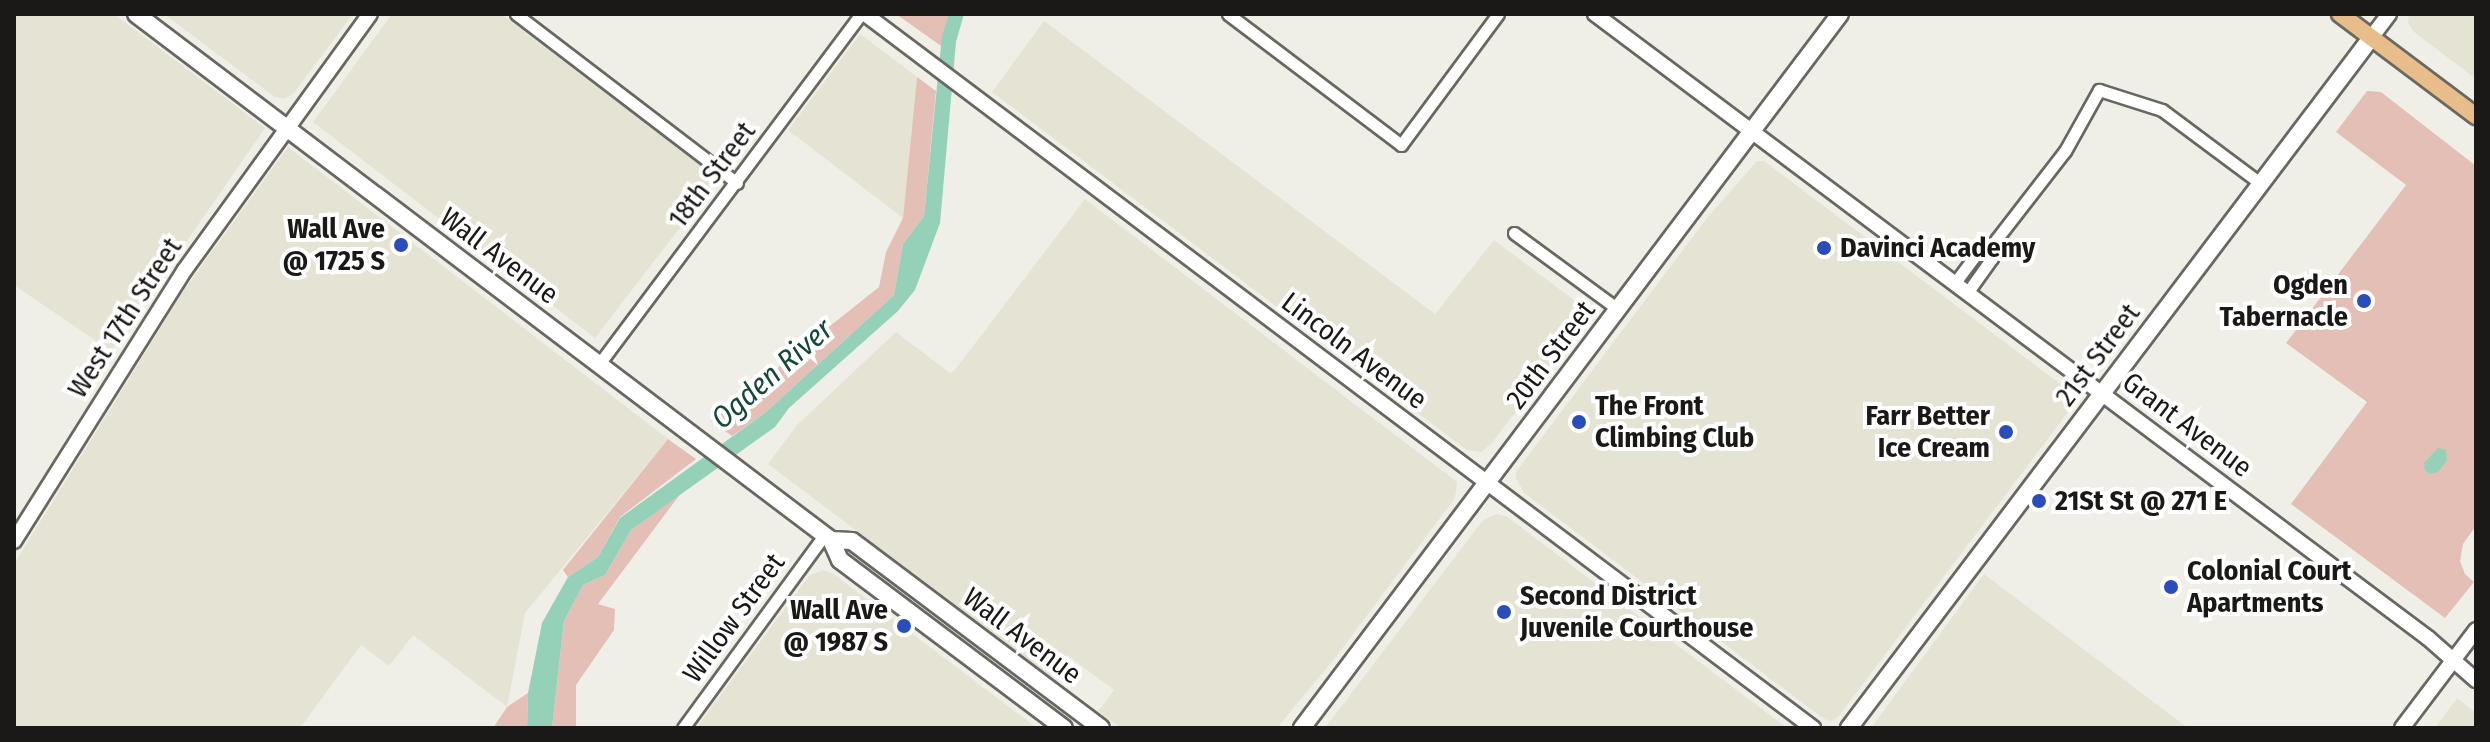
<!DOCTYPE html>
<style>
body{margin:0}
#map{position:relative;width:2490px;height:742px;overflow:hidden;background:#f0efe7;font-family:"Fira Sans Condensed",sans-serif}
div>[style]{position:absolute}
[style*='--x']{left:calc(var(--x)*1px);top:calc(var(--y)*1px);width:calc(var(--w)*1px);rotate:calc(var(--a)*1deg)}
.built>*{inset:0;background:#e5e3d4}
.green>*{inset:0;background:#e4bfb6}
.water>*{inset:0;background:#94d1b8}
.roads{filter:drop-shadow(2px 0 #686761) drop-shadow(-2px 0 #686761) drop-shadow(0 2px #686761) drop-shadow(0 -2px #686761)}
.minor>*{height:11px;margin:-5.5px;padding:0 5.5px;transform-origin:5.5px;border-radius:5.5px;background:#fff}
.tertiary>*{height:14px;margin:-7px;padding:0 7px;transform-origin:7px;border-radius:7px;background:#fff}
.secondary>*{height:16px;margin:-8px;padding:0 8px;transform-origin:8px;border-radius:8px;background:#fff}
.primary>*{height:16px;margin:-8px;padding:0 8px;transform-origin:8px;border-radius:8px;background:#e8bd89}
.dots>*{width:22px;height:22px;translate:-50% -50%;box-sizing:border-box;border:4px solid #fff;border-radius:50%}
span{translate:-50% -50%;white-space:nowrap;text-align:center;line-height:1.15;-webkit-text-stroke:8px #fff;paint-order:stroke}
.street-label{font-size:28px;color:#1a1917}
.poi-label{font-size:28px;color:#1a1917;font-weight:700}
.right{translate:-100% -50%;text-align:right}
.left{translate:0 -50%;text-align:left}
.water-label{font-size:30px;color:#154837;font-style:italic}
.frame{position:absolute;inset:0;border:16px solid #1a1917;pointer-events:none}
</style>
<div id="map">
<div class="built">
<i style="clip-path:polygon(14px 14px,114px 14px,265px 128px,111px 351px,14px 285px)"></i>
<i style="clip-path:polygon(164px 14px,353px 14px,293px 94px,284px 99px,275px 97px)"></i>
<i style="clip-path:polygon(392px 14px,501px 14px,718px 178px,595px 338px,313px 122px)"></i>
<i style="clip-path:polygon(2409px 14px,2476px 14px,2476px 79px,2414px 32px,2408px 23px)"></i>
<i style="clip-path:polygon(1044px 21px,1435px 314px,1494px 240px,1591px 313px,1491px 444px,1481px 452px,1467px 450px,992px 92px)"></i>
<i style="clip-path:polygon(860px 34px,917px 77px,903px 218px,788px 130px)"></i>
<i style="clip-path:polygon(288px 147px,668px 439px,525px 613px,507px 707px,413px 635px,389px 666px,361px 645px,300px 728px,14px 728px,14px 564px,184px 290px)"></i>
<i style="clip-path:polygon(1757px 161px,1764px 161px,2067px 389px,2073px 400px,2071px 408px,1838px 717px,1831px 721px,1824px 719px,1524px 493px,1516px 478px,1516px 472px,1707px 218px)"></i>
<i style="clip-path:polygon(1085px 199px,1457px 482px,1455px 498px,1335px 658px,1277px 728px,1121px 728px,1098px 711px,1114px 690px,1067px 655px,1051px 677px,768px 464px,797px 425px,896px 332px,950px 373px,954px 371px)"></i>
<i style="clip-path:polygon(1497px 514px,1506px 516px,1787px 728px,1325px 728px,1483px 520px)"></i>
<i style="clip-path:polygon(823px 570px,832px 573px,1037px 728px,696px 728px,809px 576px)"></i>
<i style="clip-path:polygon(1984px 574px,2188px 728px,1871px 728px)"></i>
<i style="clip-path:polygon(2457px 698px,2476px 713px,2476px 728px,2435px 728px)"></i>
</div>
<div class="green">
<i style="clip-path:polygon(896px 14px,949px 14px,941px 46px)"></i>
<i style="clip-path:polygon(917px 77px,936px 91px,924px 216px,903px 244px,894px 295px,766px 412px,732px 436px,711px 421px,879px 287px,886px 252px,903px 218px)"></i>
<i style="clip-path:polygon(2367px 91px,2381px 92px,2476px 166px,2476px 526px,2463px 544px,2460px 561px,2465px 574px,2474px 582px,2445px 618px,2291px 504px,2367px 402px,2286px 343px,2406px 185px,2336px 132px)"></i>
<i style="clip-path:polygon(668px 439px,696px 459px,620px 517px,598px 557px,568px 577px,563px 570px)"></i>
<i style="clip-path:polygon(681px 493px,598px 604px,615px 609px,614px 630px,576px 685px,576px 728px,552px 728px,564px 621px,574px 602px,583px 585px,605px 575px,631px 530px)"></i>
<i style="clip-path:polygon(528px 693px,527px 728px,493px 728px,507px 707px)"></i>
</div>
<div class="water">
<i style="clip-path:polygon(949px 14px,964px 14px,956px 42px,940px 223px,915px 290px,898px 311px,789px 408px,775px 427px,631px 530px,605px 575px,583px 585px,564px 621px,552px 728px,527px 728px,528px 693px,542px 623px,568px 577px,598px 557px,620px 518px,766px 412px,894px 295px,903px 244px,924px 216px,942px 36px)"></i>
<i style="clip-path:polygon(2438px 448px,2446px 450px,2447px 460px,2438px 472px,2430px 474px,2425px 470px,2424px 463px)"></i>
</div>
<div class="roads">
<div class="minor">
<i style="--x:516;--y:14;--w:278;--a:37.4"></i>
<i style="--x:1228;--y:14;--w:217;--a:37.1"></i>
<i style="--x:1401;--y:145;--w:163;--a:-53.5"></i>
<i style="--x:1514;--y:233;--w:129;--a:36.2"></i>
<i style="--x:1954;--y:284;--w:44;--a:-53.4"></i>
<i style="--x:1980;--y:249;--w:13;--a:-18"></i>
<i style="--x:1992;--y:245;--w:119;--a:-52.2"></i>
<i style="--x:2065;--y:151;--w:70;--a:-60.9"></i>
<i style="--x:2099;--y:90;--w:66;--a:17.6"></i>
<i style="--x:2162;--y:110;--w:122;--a:36.7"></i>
<i style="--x:1967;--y:293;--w:43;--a:-54.5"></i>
<i style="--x:1992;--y:258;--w:13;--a:-90"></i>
<i style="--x:599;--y:364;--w:437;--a:-53.2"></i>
<i style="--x:683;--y:728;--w:239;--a:-53.8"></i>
</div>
<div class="tertiary">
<i style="--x:865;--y:14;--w:1187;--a:36.99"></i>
<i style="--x:1595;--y:14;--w:1041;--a:36.84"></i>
<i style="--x:2428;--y:638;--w:64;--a:41.2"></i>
<i style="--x:2371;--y:38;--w:30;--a:-53"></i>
<i style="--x:14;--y:541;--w:319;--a:-57.8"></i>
<i style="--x:184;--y:271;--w:317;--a:-54.1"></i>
<i style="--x:2402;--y:728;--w:123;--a:-52.9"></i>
</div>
<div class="secondary">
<i style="--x:136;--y:14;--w:872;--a:37.12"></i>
<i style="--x:831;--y:540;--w:22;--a:66"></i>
<i style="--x:840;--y:560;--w:280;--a:36.9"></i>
<i style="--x:831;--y:540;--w:21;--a:3"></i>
<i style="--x:852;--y:541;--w:311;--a:36.9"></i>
<i style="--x:1302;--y:728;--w:894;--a:-53"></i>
<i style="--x:1849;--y:728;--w:865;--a:-52.89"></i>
</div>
<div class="primary">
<i style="--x:2340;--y:14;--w:170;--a:36.9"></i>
</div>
</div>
<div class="dots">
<i style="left:401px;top:245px;background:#2b4dbc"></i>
<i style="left:1824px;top:248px;background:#2b4dbc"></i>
<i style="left:2364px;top:301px;background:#2b4dbc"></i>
<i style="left:1579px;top:422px;background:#2b4dbc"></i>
<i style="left:2006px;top:432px;background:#2b4dbc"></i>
<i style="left:2039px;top:501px;background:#2b4dbc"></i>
<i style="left:2171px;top:587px;background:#2b4dbc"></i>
<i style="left:1504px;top:612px;background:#2b4dbc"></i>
<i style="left:904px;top:626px;background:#2b4dbc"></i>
</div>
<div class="street-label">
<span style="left:712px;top:175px;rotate:-53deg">18th Street</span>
<span style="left:499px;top:256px;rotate:37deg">Wall Avenue</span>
<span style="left:125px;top:318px;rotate:-57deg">West 17th Street</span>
<span style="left:1354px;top:351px;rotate:37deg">Lincoln Avenue</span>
<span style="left:1551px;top:355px;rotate:-53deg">20th Street</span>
<span style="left:2098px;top:355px;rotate:-53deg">21st Street</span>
<span style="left:2187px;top:425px;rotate:37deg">Grant Avenue</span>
<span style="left:734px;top:618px;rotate:-54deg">Willow Street</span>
<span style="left:1022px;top:636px;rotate:37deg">Wall Avenue</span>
</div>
<div class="poi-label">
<span class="right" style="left:385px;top:245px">Wall Ave<br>@ 1725 S</span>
<span class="left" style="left:1840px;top:248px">Davinci Academy</span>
<span class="right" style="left:2348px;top:301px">Ogden<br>Tabernacle</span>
<span class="left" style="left:1595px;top:422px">The Front<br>Climbing Club</span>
<span class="right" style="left:1990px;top:432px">Farr Better<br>Ice Cream</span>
<span class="left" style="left:2055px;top:501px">21St St @ 271 E</span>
<span class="left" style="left:2187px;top:587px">Colonial Court<br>Apartments</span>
<span class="left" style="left:1520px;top:612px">Second District<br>Juvenile Courthouse</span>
<span class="right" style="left:888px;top:626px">Wall Ave<br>@ 1987 S</span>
</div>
<div class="water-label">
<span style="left:772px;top:374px;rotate:-41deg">Ogden River</span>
</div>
<div class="frame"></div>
</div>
